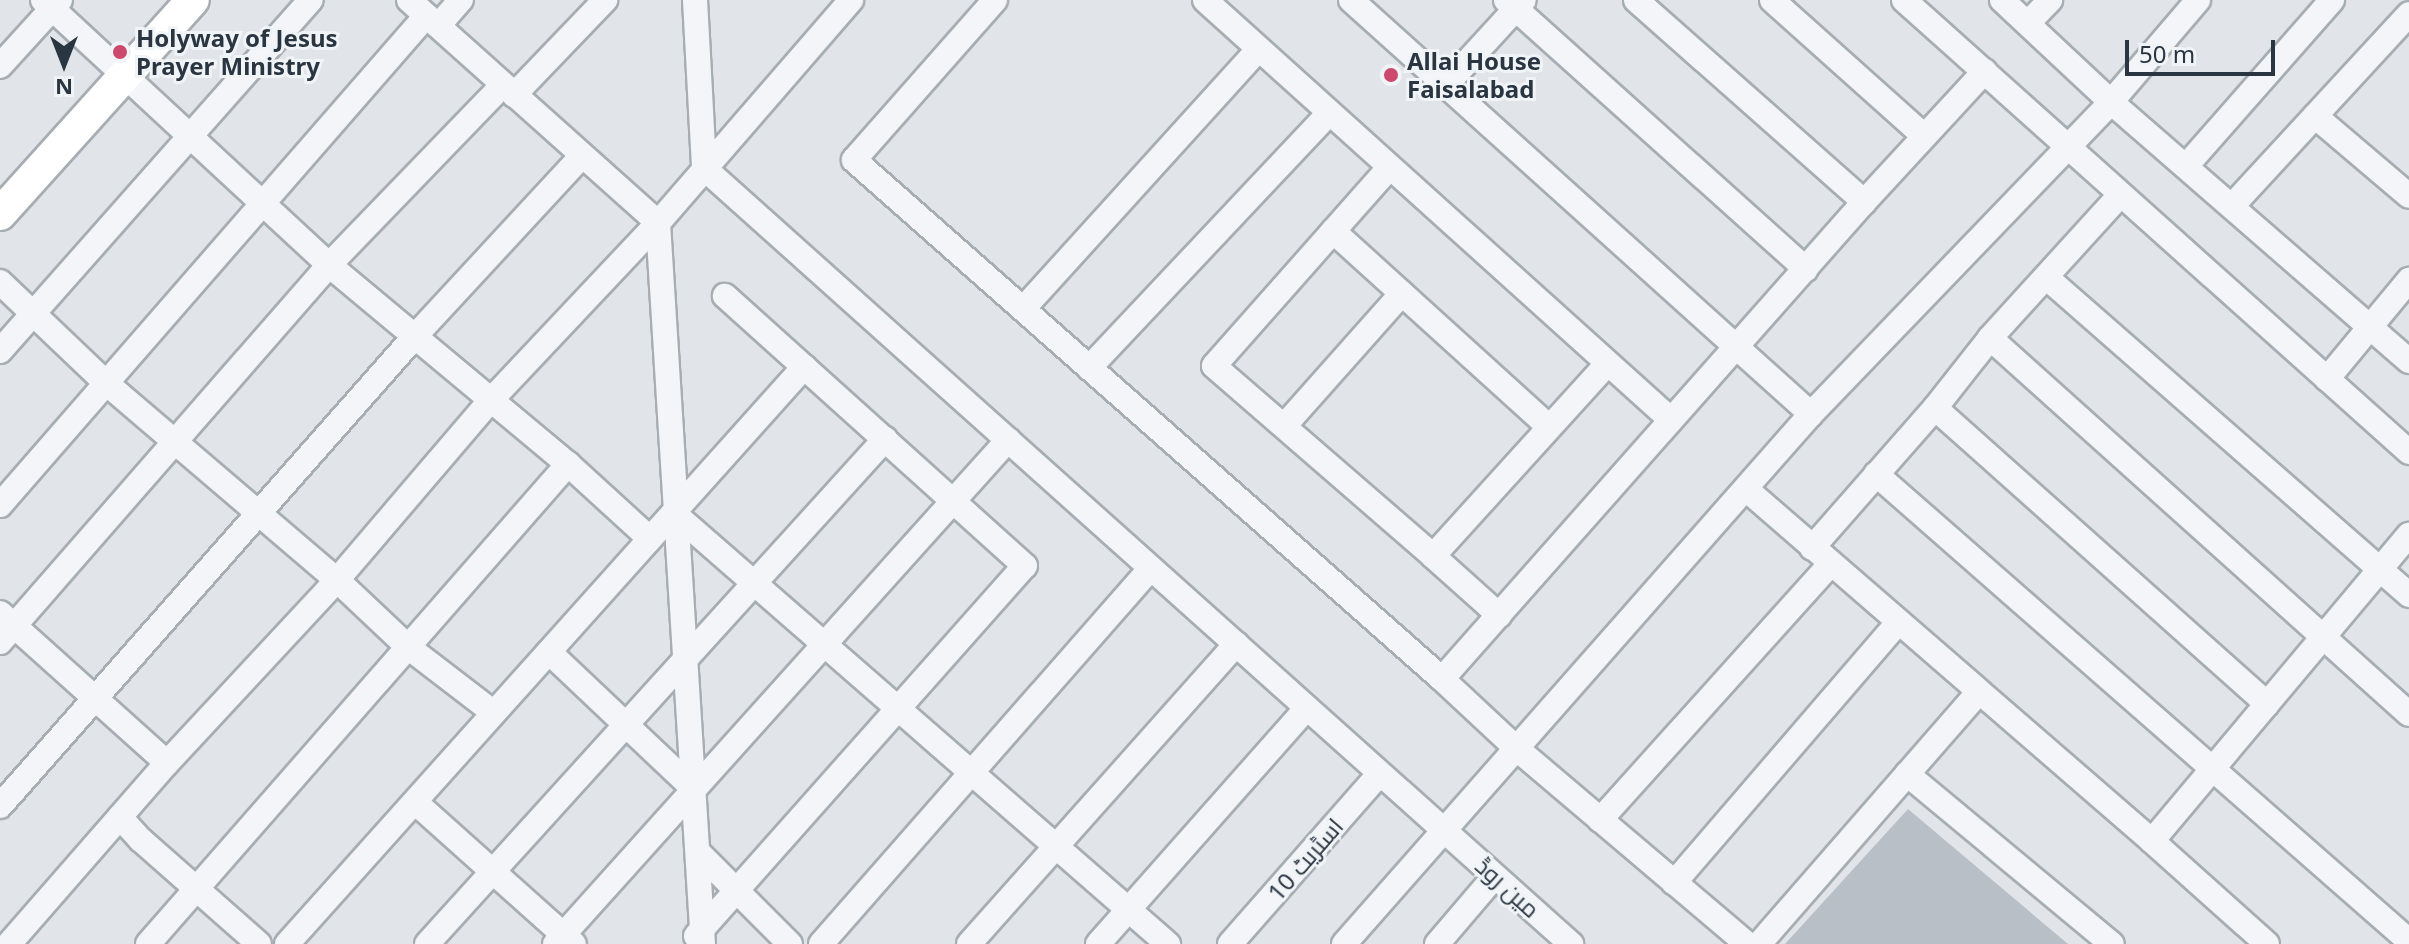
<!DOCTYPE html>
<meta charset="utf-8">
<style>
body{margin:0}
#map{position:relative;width:2409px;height:944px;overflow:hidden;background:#e1e5e9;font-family:"Noto Sans",Cairo,sans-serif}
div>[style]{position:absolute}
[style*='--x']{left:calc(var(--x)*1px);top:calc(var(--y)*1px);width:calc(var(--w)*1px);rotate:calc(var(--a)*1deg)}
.building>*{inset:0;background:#b8bfc6}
.roads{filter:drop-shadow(2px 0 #a6adb3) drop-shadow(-2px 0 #a6adb3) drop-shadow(0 2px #a6adb3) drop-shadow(0 -2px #a6adb3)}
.minor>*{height:24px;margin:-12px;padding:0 12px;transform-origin:12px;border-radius:12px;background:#f3f5f8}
.secondary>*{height:32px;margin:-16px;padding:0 16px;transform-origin:16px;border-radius:16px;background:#fff}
.dots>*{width:22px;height:22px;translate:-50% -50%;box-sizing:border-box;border:4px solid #f0f4f7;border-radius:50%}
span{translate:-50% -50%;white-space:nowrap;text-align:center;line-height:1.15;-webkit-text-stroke:6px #f0f4f7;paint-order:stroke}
.poi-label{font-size:24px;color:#293541;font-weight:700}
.left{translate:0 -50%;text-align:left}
.street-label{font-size:24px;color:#293541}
.north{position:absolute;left:24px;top:24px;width:80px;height:80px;-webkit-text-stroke:6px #f0f4f7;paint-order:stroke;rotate:180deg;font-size:22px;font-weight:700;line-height:32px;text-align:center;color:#293541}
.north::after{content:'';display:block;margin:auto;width:28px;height:36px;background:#293541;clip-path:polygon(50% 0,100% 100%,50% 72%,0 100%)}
.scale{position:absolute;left:2125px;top:40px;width:150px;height:36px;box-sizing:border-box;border:4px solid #293541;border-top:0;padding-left:10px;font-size:24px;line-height:28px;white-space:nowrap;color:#293541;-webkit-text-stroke:6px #f0f4f7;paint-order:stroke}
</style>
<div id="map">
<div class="building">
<i style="clip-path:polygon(1908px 809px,2068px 944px,1785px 944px)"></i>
</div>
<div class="roads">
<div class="minor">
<i style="--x:43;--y:0;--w:390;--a:42.8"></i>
<i style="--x:329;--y:265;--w:311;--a:39.8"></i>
<i style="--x:568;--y:464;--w:111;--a:42.4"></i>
<i style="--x:409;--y:0;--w:334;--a:41.8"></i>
<i style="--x:658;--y:223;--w:722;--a:86.43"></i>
<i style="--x:695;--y:0;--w:168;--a:86.9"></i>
<i style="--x:704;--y:168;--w:1164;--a:41.83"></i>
<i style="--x:995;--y:0;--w:213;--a:131.4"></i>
<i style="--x:854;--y:160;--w:784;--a:41.43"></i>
<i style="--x:1442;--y:679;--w:101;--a:43"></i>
<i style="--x:1516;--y:748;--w:303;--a:40.3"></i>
<i style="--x:1205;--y:0;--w:626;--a:42.02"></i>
<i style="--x:1351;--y:0;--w:619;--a:41.99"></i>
<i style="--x:1506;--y:0;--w:403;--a:41.9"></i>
<i style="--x:1636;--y:0;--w:305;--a:41.5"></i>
<i style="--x:1772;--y:0;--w:204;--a:41.8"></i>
<i style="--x:1904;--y:0;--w:678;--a:41.83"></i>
<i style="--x:2002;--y:0;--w:149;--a:43.1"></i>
<i style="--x:2111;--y:102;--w:395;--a:41"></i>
<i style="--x:2028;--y:23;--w:32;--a:-46"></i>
<i style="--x:438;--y:26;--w:35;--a:-49"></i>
<i style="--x:0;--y:66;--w:89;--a:-47.7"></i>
<i style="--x:1446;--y:85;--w:115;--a:-47.5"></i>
<i style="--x:514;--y:95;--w:132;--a:-46.2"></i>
<i style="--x:2315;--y:116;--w:123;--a:40.4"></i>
<i style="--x:2187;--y:165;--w:220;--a:-48.7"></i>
<i style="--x:1389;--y:168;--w:264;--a:131.5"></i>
<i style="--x:1214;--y:366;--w:290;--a:40.9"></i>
<i style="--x:1433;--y:556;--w:258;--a:-47.8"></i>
<i style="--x:2232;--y:206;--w:261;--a:-47.3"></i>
<i style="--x:1333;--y:231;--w:292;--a:42.2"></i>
<i style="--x:2046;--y:277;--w:483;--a:41.2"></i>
<i style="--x:0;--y:282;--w:146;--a:43.6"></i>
<i style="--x:106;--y:383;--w:304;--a:40.5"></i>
<i style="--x:337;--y:580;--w:98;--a:43.3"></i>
<i style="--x:408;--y:647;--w:108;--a:37.5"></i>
<i style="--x:1023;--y:309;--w:351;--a:-47.8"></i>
<i style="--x:1990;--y:338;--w:563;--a:41.9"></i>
<i style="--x:0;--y:351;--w:469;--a:-48.5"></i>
<i style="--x:1089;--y:368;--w:350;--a:-46.7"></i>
<i style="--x:2327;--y:379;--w:129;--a:-50.4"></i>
<i style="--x:1935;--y:408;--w:445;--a:41.7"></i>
<i style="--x:1285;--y:425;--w:176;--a:-48.4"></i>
<i style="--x:1876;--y:474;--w:709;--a:41.22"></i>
<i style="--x:1746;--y:489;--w:537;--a:40.93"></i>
<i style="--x:2152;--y:841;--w:154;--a:41.8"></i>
<i style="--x:0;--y:505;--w:649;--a:-48.94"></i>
<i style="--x:676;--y:515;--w:653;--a:41.09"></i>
<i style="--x:1812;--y:548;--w:186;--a:-48.7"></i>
<i style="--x:1935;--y:408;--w:89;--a:-51.8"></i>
<i style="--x:1990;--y:338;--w:193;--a:-47.7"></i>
<i style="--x:1433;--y:556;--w:89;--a:41.8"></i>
<i style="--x:0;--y:613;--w:224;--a:41.9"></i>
<i style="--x:0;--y:642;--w:500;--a:-48.89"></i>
<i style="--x:329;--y:265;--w:250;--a:-46"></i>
<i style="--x:549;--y:652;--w:199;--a:43.4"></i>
<i style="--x:1442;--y:679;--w:637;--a:-48.5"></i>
<i style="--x:1864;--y:202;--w:178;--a:-47.3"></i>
<i style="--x:1907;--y:774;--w:266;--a:39.7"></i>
<i style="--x:415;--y:802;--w:213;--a:41.8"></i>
<i style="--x:0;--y:806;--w:628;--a:-48.55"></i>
<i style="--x:416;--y:335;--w:244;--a:-47.2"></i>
<i style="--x:120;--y:817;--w:31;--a:48"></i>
<i style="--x:141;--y:840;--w:157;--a:41.4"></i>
<i style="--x:1600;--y:820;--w:343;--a:-48"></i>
<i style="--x:2152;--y:841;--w:400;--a:-50"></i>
<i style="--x:698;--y:852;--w:130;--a:45"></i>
<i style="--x:1674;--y:883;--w:343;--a:-49.3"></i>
<i style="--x:696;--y:936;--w:495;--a:-48.4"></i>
<i style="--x:1025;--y:566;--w:404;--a:-138"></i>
<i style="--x:9;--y:944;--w:240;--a:-48.9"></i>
<i style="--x:167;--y:763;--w:250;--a:-47.1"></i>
<i style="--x:337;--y:580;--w:237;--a:-49.5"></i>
<i style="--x:491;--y:400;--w:243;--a:-46.7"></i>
<i style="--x:658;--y:223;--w:295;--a:-49.1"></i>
<i style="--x:148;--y:944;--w:638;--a:-48.81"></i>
<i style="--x:287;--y:944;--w:775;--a:-48.14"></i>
<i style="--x:427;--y:944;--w:682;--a:-47.79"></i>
<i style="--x:555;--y:944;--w:678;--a:-48.05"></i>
<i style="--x:821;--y:944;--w:500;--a:-48.73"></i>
<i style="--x:969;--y:944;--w:402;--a:-48.3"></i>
<i style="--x:1098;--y:944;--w:315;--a:-48.5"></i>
<i style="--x:1230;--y:944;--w:227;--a:-48.7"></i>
<i style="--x:1344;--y:944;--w:706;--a:-48.62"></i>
<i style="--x:1811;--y:414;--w:433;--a:-46.1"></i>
<i style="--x:2111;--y:102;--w:134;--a:-49.5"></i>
<i style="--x:1437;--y:944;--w:89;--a:-49.5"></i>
<i style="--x:1759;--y:944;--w:335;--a:-48.9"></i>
</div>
<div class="secondary">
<i style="--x:0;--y:214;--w:288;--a:-48"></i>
</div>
</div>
<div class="dots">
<i style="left:120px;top:52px;background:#cc486d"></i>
<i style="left:1391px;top:75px;background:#cc486d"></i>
</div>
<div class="poi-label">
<span class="left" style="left:136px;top:52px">Holyway of Jesus<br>Prayer Ministry</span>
<span class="left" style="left:1407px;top:75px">Allai House<br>Faisalabad</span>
</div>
<div class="street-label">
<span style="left:1305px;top:859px;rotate:-49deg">اسٹریٹ 10</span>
<span style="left:1508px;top:887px;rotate:42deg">مین روڈ</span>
</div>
<div class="north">N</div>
<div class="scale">50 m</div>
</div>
